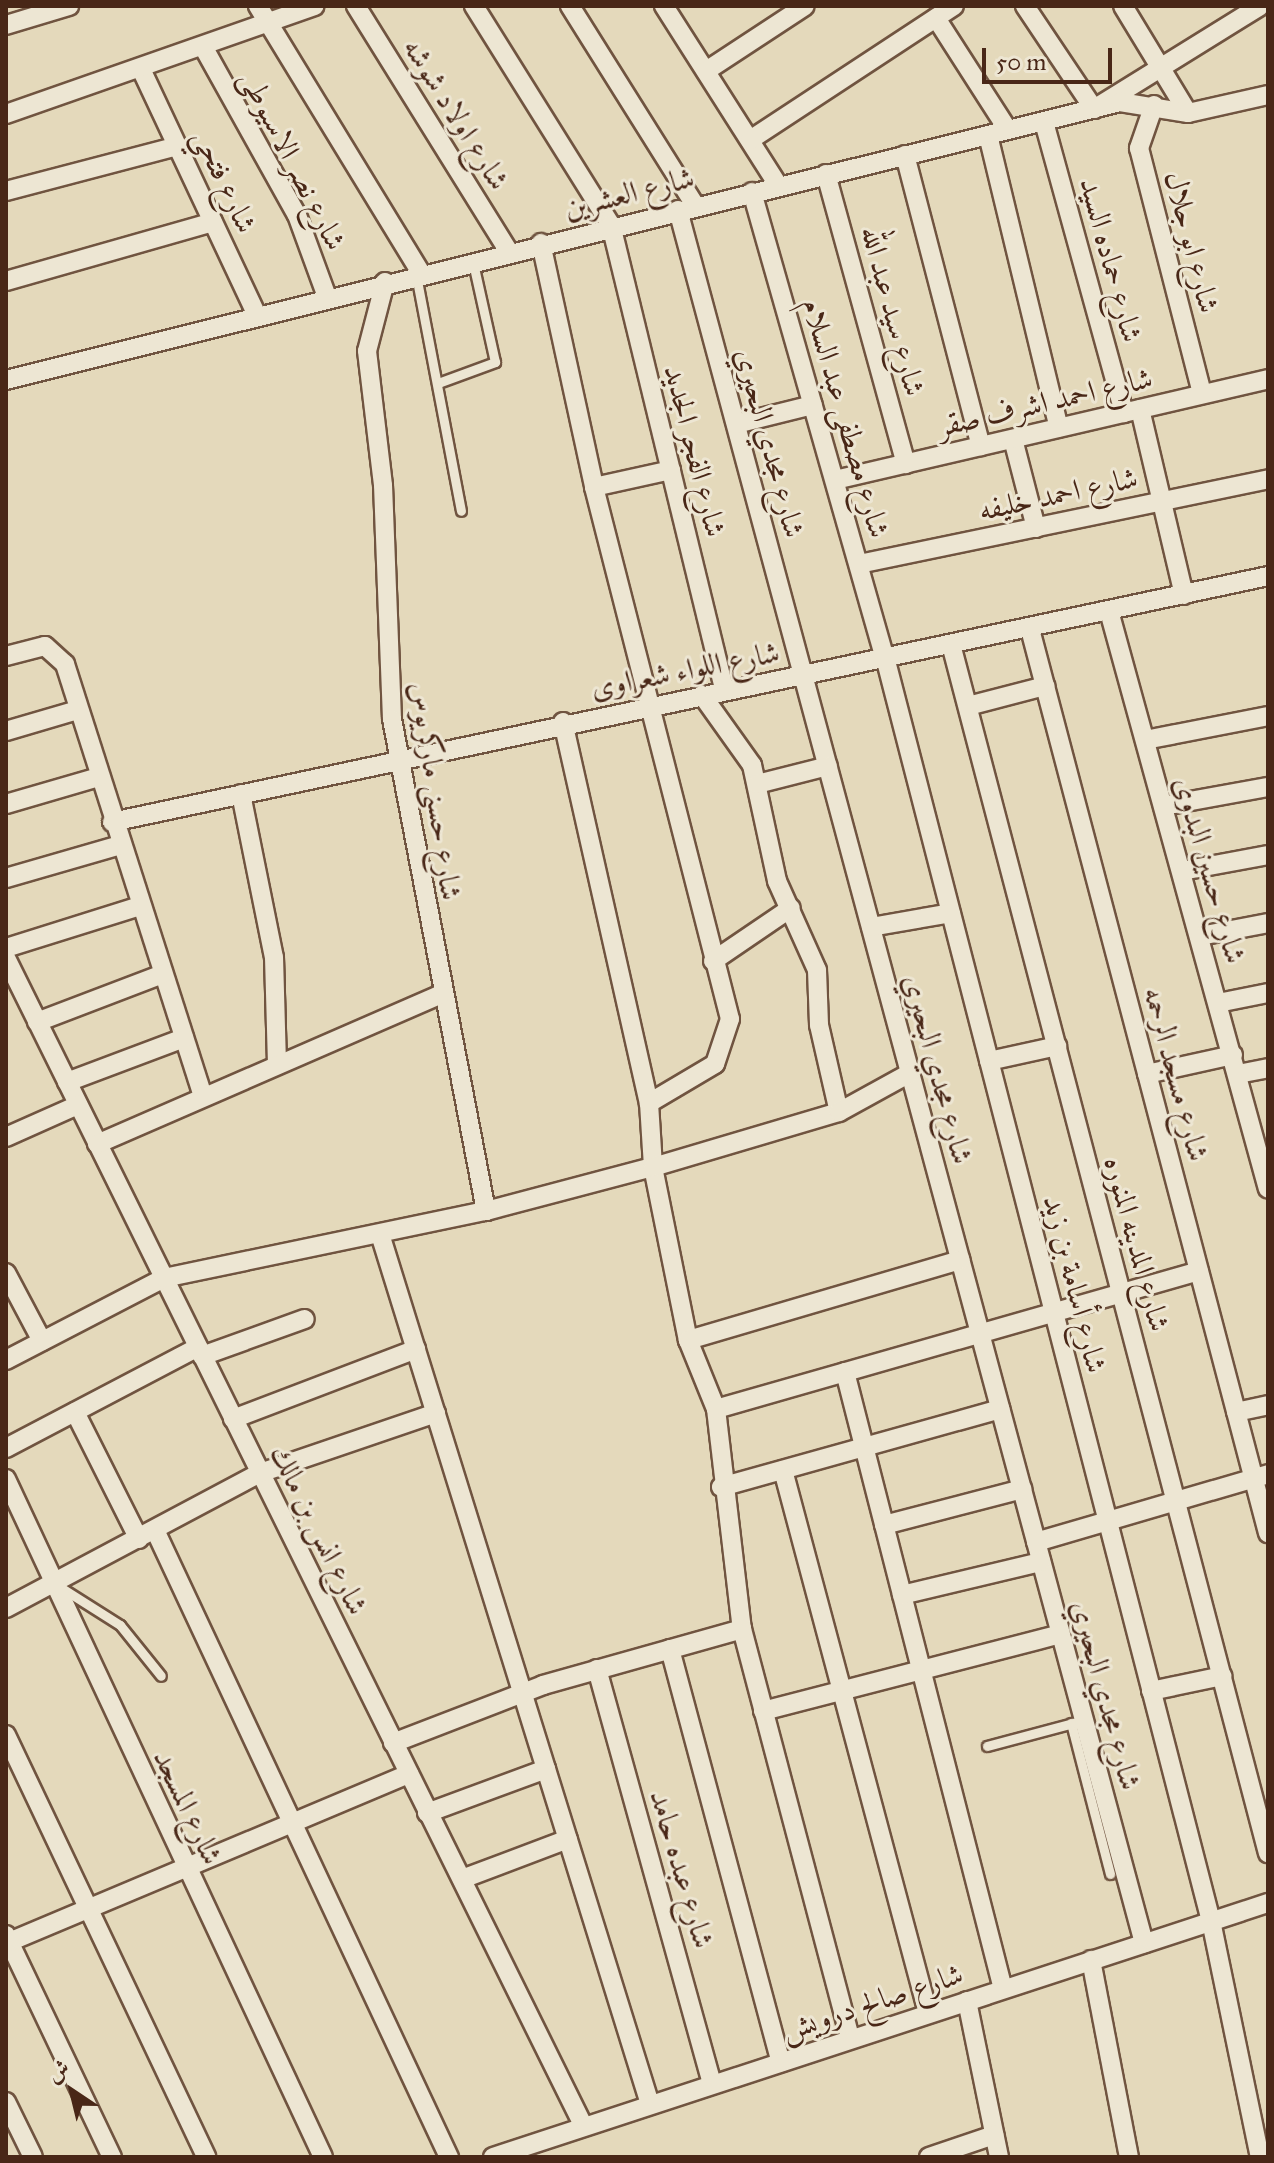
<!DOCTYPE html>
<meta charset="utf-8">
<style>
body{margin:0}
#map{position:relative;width:1274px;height:2163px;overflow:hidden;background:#e4d9bb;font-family:"IM FELL Great Primer",Amiri,serif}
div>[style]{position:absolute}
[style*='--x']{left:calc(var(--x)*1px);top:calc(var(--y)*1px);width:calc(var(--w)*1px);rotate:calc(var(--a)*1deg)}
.roads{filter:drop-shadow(2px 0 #705440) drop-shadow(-2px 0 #705440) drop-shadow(0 2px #705440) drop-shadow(0 -2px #705440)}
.service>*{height:9px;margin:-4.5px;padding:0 4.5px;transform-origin:4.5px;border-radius:4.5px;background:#ede6d3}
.minor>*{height:18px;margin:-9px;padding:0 9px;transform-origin:9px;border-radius:9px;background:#ede6d3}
span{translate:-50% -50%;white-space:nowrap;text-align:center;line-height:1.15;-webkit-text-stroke:6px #ede6d3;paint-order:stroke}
.street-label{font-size:30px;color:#492717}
.frame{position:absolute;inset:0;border:8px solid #492717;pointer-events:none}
.north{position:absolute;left:32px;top:2051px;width:80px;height:80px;-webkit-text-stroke:6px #ede6d3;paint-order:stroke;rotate:325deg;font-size:22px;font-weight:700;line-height:32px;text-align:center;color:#492717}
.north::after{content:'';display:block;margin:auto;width:28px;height:36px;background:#492717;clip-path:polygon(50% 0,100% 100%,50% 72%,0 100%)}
.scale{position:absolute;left:982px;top:48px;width:130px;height:36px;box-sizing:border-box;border:4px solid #492717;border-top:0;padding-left:10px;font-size:24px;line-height:28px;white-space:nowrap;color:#492717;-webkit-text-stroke:6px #ede6d3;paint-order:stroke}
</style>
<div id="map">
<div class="roads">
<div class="service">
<i style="--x:416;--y:275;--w:240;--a:79.2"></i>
<i style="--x:438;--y:383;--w:61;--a:-20.2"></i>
<i style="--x:495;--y:362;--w:101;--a:-102.5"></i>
<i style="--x:60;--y:1587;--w:71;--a:32.3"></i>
<i style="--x:120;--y:1625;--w:65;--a:51.2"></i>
<i style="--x:1071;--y:1723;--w:156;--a:75.5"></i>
<i style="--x:987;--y:1746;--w:93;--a:-14.9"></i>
</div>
<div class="minor">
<i style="--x:258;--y:6;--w:313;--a:58.6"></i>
<i style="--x:356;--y:6;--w:290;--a:58.1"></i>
<i style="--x:474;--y:6;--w:258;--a:58"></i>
<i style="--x:611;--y:225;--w:479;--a:76.3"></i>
<i style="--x:570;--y:6;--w:235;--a:57.9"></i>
<i style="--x:664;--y:6;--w:212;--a:57.5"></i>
<i style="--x:1025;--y:6;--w:124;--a:56.2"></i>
<i style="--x:1094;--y:109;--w:195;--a:-31.8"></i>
<i style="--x:1123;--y:6;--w:125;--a:58.7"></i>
<i style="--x:936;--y:18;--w:133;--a:57.3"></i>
<i style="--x:6;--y:25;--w:66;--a:-16.8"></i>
<i style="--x:205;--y:50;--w:189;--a:60.9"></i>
<i style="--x:297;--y:215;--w:87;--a:69.9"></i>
<i style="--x:142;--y:71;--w:270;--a:64.8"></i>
<i style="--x:706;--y:71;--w:118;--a:-33.3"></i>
<i style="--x:1154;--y:105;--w:46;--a:109.2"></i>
<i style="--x:1139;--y:148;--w:254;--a:75.6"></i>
<i style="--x:6;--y:114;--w:327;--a:-19.3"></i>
<i style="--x:1044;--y:122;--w:302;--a:74.6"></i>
<i style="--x:988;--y:135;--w:301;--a:76.4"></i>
<i style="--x:750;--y:140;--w:244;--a:-33.3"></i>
<i style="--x:905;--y:155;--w:301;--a:75.4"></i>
<i style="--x:826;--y:174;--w:301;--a:74.6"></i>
<i style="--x:6;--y:191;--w:177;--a:-14.7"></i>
<i style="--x:752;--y:192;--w:488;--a:74.1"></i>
<i style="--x:886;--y:661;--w:1301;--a:75.54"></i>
<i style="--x:1211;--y:1921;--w:241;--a:78.3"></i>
<i style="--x:678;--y:210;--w:1795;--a:74.95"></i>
<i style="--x:541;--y:243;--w:250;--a:77.7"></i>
<i style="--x:594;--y:487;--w:549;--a:75.66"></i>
<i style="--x:730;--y:1019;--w:47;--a:108.4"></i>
<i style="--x:715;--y:1064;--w:77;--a:149.4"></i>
<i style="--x:6;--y:281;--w:215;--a:-15.9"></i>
<i style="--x:385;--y:282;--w:71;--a:104.6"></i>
<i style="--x:367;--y:351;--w:135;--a:83.2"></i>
<i style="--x:383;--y:485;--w:234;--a:87.8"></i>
<i style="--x:392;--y:719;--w:501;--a:79.18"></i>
<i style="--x:6;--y:380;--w:1148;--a:-14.01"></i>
<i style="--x:1120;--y:102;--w:69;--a:9.2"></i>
<i style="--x:1188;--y:113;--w:82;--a:-12.7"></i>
<i style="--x:1140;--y:409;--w:191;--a:76.7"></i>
<i style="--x:736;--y:424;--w:79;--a:-13.9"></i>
<i style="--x:1013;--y:439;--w:92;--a:75.5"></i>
<i style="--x:835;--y:480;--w:445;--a:-13.1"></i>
<i style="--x:594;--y:487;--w:79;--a:-12.4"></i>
<i style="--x:859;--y:564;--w:418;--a:-11.7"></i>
<i style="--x:1109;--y:611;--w:599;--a:74.62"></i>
<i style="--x:1030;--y:629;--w:935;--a:75.25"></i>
<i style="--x:952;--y:648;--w:1246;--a:75.31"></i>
<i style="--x:6;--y:656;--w:40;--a:-14.4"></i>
<i style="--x:45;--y:646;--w:27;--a:42"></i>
<i style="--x:65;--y:664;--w:454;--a:72.3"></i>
<i style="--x:702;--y:695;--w:86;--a:54.5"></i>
<i style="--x:752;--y:765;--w:119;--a:77.8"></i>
<i style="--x:777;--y:881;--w:98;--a:65.8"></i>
<i style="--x:817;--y:970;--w:55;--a:87.9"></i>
<i style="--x:819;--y:1025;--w:89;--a:77.1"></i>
<i style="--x:968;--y:706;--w:80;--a:-14.6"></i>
<i style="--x:563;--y:722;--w:391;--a:77.3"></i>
<i style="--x:649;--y:1103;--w:64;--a:86.4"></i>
<i style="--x:653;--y:1167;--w:177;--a:78.6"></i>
<i style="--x:688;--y:1340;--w:74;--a:67.9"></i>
<i style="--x:716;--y:1409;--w:222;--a:83.3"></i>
<i style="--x:742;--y:1629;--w:424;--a:75.2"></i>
<i style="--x:6;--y:731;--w:75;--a:-16.3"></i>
<i style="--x:1145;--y:740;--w:125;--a:-11"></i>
<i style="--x:757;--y:784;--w:73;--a:-14.2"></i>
<i style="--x:241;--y:794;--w:166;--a:78.6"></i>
<i style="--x:274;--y:957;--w:108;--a:88.4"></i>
<i style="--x:6;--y:804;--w:97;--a:-16.2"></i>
<i style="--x:1163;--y:806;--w:107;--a:-10.3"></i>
<i style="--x:112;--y:822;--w:1182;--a:-12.01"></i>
<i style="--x:1182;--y:871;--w:87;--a:-10.5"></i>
<i style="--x:6;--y:878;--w:119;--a:-16.1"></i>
<i style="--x:871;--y:927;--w:81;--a:-9.9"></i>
<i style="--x:1200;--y:936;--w:69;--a:-10.8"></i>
<i style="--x:6;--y:948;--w:140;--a:-17.4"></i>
<i style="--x:6;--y:958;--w:1302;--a:63.69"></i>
<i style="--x:713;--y:961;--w:94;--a:-34.2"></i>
<i style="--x:1218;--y:1003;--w:51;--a:-11.3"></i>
<i style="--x:37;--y:1022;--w:135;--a:-20.9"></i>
<i style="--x:989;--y:1061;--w:70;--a:-12.4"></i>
<i style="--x:1147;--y:1074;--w:88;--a:-12.5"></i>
<i style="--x:1238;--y:1074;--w:31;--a:-11"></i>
<i style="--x:67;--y:1082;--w:125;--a:-20.6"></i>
<i style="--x:6;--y:1137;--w:79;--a:-24"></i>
<i style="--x:97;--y:1144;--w:374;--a:-23.5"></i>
<i style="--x:380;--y:1234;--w:911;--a:72.76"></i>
<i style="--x:6;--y:1273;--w:77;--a:62.1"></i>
<i style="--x:688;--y:1340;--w:284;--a:-16.4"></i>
<i style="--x:202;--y:1356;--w:109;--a:-19.8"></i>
<i style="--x:6;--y:1360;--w:178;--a:-27.4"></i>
<i style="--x:164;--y:1278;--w:329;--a:-11.8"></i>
<i style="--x:486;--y:1211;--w:173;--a:-14.8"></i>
<i style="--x:653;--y:1167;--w:194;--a:-16.5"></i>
<i style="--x:839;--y:1112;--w:81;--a:-28.8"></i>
<i style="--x:845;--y:1372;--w:637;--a:75.64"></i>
<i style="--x:716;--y:1409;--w:502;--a:-15.95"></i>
<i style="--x:75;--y:1412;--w:142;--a:63.3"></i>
<i style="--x:1236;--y:1412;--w:33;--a:-12"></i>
<i style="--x:233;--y:1419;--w:196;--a:-20.9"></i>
<i style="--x:6;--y:1448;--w:217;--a:-27.7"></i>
<i style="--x:783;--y:1470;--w:562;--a:75.05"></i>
<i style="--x:6;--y:1479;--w:748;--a:64.94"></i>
<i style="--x:721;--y:1487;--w:290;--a:-15.6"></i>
<i style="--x:884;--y:1525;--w:143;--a:-14.6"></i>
<i style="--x:155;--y:1530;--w:693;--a:64.88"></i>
<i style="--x:1036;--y:1542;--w:242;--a:-16.3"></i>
<i style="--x:902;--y:1595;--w:143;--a:-13.4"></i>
<i style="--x:6;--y:1608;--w:288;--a:-28"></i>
<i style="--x:260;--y:1473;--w:186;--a:-18.8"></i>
<i style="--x:670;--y:1649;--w:428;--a:75"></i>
<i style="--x:597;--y:1669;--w:431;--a:74.5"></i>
<i style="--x:1151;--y:1691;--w:73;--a:-11.9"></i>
<i style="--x:763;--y:1711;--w:307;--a:-14.5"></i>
<i style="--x:6;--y:1735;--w:467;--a:64.6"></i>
<i style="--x:393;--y:1743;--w:161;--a:-21.1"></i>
<i style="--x:543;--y:1685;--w:207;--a:-15.7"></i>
<i style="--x:427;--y:1813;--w:127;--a:-20.3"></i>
<i style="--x:462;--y:1879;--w:113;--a:-20.7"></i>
<i style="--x:6;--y:1935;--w:246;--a:64.5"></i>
<i style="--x:9;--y:1942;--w:434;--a:-22.8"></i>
<i style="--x:1091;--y:1960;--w:201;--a:79.1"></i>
<i style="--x:967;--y:2001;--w:159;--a:78.4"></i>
<i style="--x:6;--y:2102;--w:61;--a:63.9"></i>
<i style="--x:493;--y:2157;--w:816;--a:-18.15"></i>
<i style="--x:929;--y:2157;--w:69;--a:-18.7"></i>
</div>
</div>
<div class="street-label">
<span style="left:456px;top:114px;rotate:58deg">شارع اولاد شوشه</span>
<span style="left:293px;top:160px;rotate:63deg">شارع نصر الاسيوطى</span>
<span style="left:225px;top:181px;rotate:65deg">شارع فتحي</span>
<span style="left:629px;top:193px;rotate:-14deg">شارع العشرين</span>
<span style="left:1192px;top:242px;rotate:76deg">شارع ابو جلال</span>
<span style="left:1111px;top:260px;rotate:75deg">شارع حماده السيد</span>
<span style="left:893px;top:311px;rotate:75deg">شارع سيد عبد الله</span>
<span style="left:1045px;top:402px;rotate:-13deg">شارع احمد اشرف صقر</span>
<span style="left:846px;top:418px;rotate:74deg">شارع مصطفى عبد السلام</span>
<span style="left:770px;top:443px;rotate:75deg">شارع مجدي البحيري</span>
<span style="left:695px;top:451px;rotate:76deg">شارع الفجر الجديد</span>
<span style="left:1058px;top:494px;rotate:-12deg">شارع احمد خليفه</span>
<span style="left:685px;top:670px;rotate:-11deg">شارع اللواء شعراوى</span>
<span style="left:436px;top:791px;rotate:82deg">شارع حسنى ماركريوس</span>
<span style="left:1210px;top:870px;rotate:74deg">شارع حسين البدوى</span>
<span style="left:938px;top:1069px;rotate:75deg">شارع مجدي البحيري</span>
<span style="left:1176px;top:1074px;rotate:75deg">شارع مسجد الرحمه</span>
<span style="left:1137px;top:1244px;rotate:75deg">شارع المدينه المنوره</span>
<span style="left:1075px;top:1284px;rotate:76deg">شارع أسامة بن زيد</span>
<span style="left:319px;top:1530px;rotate:64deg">شارع انس بن مالك</span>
<span style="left:1106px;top:1695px;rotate:75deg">شارع مجدي البحيري</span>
<span style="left:188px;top:1807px;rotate:65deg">شارع المسجد</span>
<span style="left:682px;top:1869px;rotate:74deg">شارع عبده حامد</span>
<span style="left:872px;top:2002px;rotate:-18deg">شارع صالح درويش</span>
</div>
<div class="frame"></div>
<div class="north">ش</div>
<div class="scale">50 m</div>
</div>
